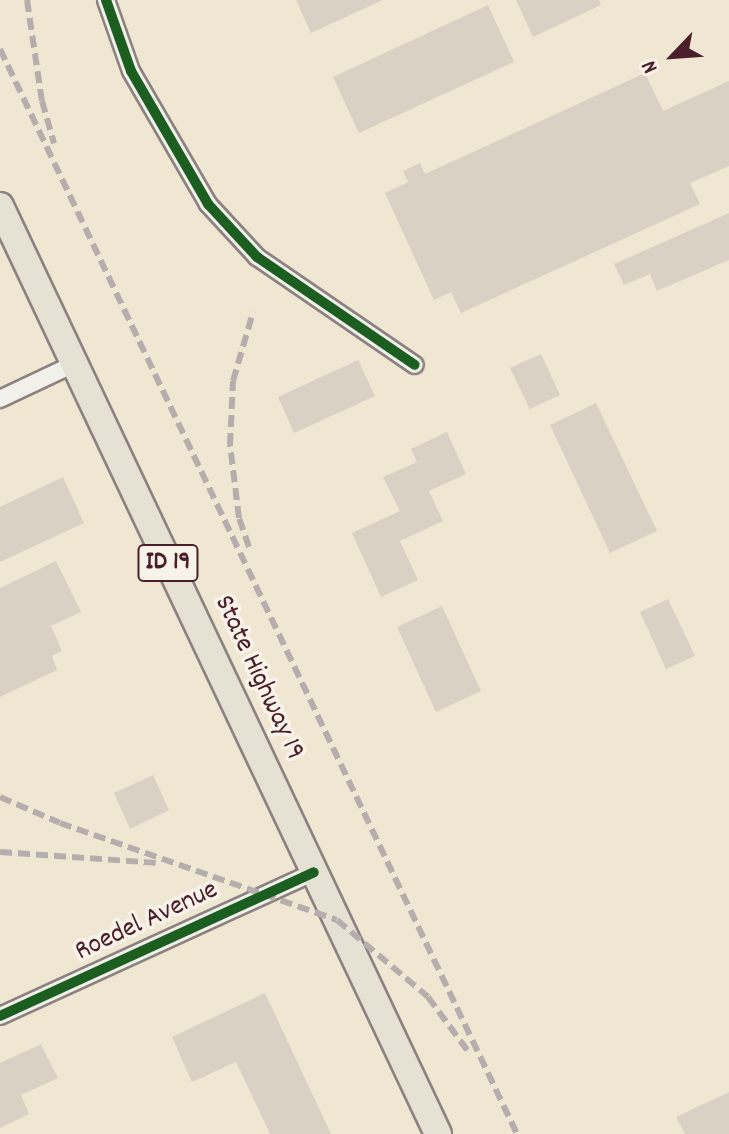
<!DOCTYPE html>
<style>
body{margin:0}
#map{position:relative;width:729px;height:1134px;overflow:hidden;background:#eeeae0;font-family:Dekko,sans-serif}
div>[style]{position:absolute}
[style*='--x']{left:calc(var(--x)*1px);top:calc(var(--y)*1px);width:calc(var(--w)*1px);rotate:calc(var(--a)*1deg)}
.built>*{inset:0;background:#f0e7d3}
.building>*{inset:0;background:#d9d1c4}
.roads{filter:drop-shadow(2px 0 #8c8280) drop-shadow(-2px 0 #8c8280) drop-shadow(0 2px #8c8280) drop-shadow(0 -2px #8c8280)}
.minor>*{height:16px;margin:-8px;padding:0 8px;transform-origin:8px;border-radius:8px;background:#f1f0eb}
.primary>*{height:26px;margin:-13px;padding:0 13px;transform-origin:13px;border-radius:13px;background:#e6e2d3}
.rail>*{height:6px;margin-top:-3px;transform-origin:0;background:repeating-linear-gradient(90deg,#b5aeac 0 12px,transparent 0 18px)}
.cycleway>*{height:10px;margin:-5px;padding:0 5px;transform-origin:5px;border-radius:5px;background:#1b5e20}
span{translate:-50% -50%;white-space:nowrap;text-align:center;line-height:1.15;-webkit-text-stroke:7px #f7f3e8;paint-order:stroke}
.shield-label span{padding:2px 6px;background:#f7f3e8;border:2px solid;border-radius:6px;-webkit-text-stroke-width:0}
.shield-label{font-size:26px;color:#4a1f2b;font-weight:700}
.street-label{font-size:28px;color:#4a1f2b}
.north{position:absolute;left:633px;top:16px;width:80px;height:80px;-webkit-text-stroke:6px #f7f3e8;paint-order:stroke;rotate:245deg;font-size:22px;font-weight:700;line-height:32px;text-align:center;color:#4a1f2b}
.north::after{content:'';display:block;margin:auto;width:28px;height:36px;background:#4a1f2b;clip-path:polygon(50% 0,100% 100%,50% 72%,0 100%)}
</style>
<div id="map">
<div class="built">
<i style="clip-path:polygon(0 0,729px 0,729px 1134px,0 1134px)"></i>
</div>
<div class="building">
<i style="clip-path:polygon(296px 0,383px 0,311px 33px)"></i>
<i style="clip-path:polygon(516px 0,599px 0,601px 5px,533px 37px)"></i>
<i style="clip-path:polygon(488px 5px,514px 62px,359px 133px,333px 77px)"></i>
<i style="clip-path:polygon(645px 73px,663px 111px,729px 81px,729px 166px,690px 183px,700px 204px,461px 313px,451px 292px,434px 300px,385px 193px,408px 182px,403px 171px,420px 163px,425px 174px)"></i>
<i style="clip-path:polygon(729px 213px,729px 260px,657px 291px,650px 274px,624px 285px,614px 264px)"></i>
<i style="clip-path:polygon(541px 354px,560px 395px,530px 409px,510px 368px)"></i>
<i style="clip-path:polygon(358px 360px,375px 396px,294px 433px,278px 397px)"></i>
<i style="clip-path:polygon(596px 403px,657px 531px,610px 553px,550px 425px)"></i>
<i style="clip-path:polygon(447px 432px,466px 474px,429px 491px,443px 521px,400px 541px,418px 580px,381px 597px,352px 533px,400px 511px,383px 477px,417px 462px,411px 449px)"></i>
<i style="clip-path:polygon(63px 477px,84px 523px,0 562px,0 507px)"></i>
<i style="clip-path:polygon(56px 561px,81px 612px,51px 626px,62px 651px,52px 656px,57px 670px,0 697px,0 588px)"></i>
<i style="clip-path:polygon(668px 599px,695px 656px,666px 669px,640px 612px)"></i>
<i style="clip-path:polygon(442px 606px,481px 691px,436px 712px,397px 627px)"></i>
<i style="clip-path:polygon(153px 775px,169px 810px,130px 829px,114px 793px)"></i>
<i style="clip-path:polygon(265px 993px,331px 1134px,270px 1134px,236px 1062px,192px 1082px,172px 1037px)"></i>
<i style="clip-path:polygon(41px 1044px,58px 1078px,21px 1095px,29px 1114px,0 1128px,0 1063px)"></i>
<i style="clip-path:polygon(729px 1092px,729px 1134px,685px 1134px,676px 1117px)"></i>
</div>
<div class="roads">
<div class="minor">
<i style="--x:106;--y:0;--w:75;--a:70.6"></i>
<i style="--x:131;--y:71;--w:154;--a:59.9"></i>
<i style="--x:208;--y:204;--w:72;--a:47.2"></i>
<i style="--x:257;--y:257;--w:191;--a:34.4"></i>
<i style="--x:0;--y:399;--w:82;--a:-25.3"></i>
<i style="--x:0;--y:1016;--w:345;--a:-24.6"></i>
</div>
<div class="primary">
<i style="--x:0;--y:206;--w:1026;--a:64.73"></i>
</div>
</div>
<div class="rail">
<i style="--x:27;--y:0;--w:102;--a:81.6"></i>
<i style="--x:42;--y:101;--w:44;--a:74.1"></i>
<i style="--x:0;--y:49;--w:1202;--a:64.52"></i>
<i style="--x:249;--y:547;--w:31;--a:-109"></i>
<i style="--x:239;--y:518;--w:74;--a:-97"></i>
<i style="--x:230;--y:445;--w:64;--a:-87.3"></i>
<i style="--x:233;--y:381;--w:72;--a:-73.8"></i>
<i style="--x:0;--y:797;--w:65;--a:23.4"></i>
<i style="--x:60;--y:823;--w:293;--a:19.3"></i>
<i style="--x:337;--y:920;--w:119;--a:40.2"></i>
<i style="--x:428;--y:997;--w:67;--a:53.5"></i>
<i style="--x:0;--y:852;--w:156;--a:4"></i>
</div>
<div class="cycleway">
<i style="--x:106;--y:0;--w:75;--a:70.6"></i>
<i style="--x:131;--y:71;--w:154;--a:59.9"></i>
<i style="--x:208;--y:204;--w:72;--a:47.2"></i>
<i style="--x:257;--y:257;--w:191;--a:34.4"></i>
<i style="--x:0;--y:1016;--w:345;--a:-24.6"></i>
</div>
<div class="shield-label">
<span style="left:168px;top:563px">ID 19</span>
</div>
<div class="street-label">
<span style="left:258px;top:678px;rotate:65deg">State Highway 19</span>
<span style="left:147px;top:922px;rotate:-25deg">Roedel Avenue</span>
</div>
<div class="north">N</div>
</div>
